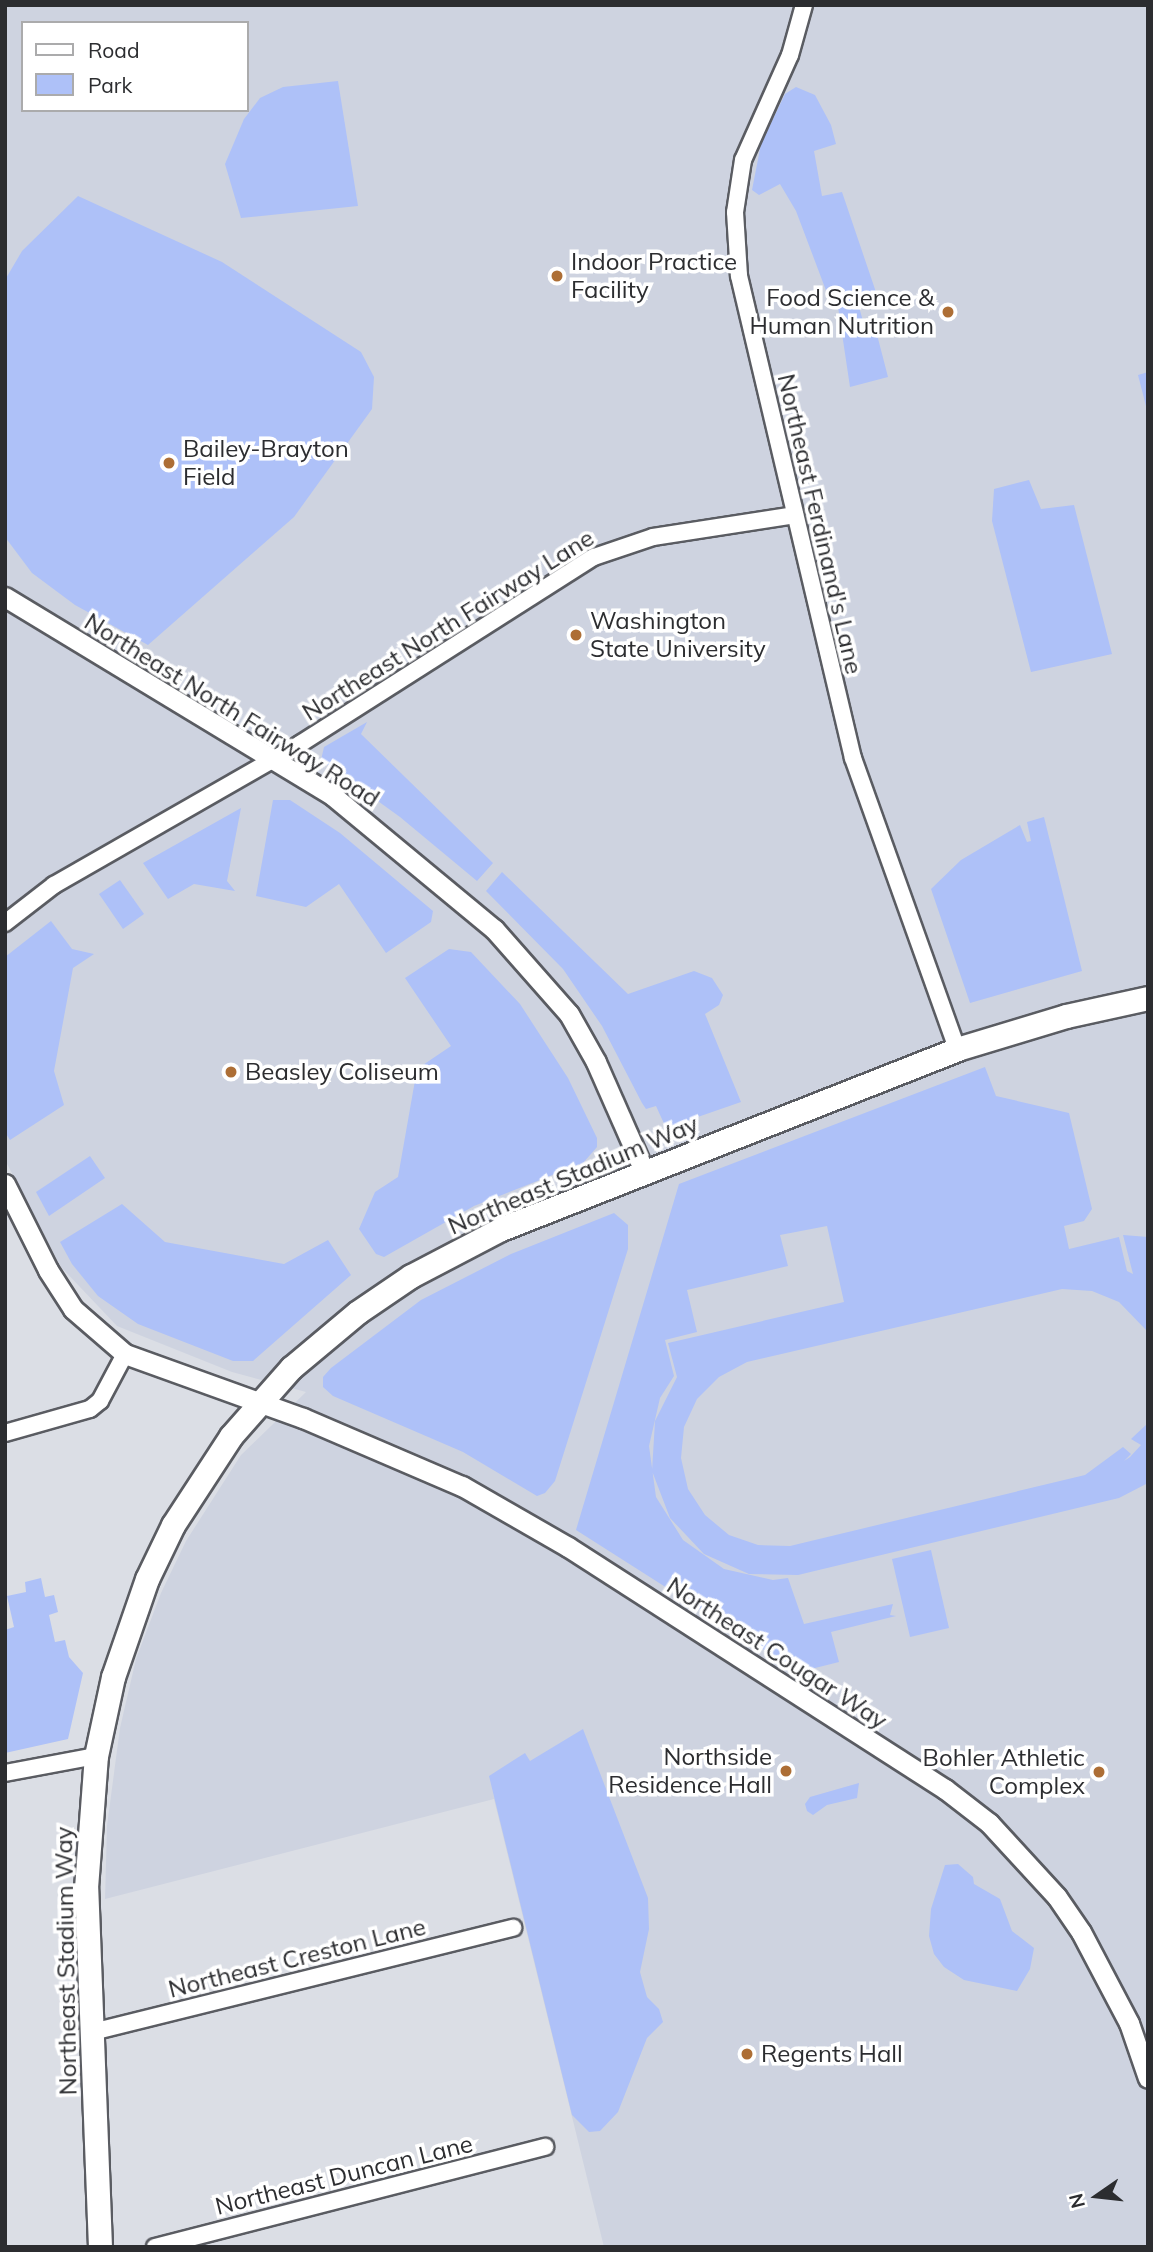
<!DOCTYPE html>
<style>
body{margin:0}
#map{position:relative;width:1153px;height:2252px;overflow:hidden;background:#dbdee5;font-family:Mulish,sans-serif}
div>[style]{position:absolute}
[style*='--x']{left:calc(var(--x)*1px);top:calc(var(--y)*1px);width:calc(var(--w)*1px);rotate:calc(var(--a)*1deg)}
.built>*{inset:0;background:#ced3e0}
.green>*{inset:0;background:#aec1f8}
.roads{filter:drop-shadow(2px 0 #5a5c62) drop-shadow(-2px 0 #5a5c62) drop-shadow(0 2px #5a5c62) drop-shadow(0 -2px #5a5c62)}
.minor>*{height:16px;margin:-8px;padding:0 8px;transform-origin:8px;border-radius:8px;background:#fff}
.tertiary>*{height:19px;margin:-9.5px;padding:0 9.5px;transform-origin:9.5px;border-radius:9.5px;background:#fff}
.secondary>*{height:23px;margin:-11.5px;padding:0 11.5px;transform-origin:11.5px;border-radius:11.5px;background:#fff}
.dots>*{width:19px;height:19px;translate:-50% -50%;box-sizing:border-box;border:4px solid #fff;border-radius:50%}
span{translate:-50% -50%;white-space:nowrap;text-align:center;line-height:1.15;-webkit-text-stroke:7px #fff;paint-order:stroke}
.poi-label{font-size:24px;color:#2c2d30}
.left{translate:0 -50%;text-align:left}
.right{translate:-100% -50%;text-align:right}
.street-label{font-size:24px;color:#2c2d30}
.frame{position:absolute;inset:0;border:7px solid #2c2d30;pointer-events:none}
.legend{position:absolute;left:21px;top:21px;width:228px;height:91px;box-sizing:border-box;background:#fff;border:2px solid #ababac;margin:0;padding:9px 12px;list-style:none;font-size:21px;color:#2c2d30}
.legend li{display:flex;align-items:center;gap:14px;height:35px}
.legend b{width:35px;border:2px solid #ababac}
.north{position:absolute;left:1062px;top:2161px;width:70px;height:70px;-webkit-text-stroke:5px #fff;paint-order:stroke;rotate:256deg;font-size:19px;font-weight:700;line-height:28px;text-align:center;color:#2c2d30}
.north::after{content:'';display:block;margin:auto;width:24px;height:32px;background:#2c2d30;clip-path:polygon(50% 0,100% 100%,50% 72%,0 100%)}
</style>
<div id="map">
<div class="built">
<i style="clip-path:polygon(evenodd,5px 5px,1148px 5px,1148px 2247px,604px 2247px,494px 1799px,105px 1899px,107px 1826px,120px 1728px,136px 1659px,161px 1593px,186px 1541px,241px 1455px,306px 1392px,232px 1372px,117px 1326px,61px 1267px,5px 1160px,5px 5px,23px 23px,247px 23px,247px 110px,23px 110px,23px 23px)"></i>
</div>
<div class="green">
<i style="clip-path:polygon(338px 81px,358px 206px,241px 218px,225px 164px,244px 119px,260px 98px,283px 87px)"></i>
<i style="clip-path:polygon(796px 87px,815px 95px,831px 125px,836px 144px,814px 151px,822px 196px,842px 192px,879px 301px,859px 307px,863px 321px,877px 317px,874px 323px,888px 377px,850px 387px,837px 300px,830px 301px,796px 211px,780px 184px,759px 195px,752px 190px,761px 144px,785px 94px)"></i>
<i style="clip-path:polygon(78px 196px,222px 262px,361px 352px,374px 377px,372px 409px,294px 517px,148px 645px,75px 605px,32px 573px,5px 537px,5px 280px,22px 251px)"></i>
<i style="clip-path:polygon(1148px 372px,1148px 410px,1147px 410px,1138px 375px)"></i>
<i style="clip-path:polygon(1029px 480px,1041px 509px,1074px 505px,1112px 654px,1031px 672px,992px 521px,994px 489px)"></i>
<i style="clip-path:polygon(367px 722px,361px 734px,493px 863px,477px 881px,400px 817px,321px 760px,324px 747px)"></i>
<i style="clip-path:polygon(273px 800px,290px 800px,340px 833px,433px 911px,431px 922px,386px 953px,339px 884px,306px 907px,256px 896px)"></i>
<i style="clip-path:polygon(241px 808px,227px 881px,235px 891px,194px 884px,168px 899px,143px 863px)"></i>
<i style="clip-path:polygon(1044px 817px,1082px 971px,970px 1003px,931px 889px,961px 860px,1020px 825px,1027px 842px,1031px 841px,1027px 822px)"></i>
<i style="clip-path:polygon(502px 872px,628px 994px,694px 971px,712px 978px,723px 995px,719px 1005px,705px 1014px,741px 1102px,666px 1128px,656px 1106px,646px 1109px,642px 1103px,602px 1026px,563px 969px,486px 891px)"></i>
<i style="clip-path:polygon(120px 880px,144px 914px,123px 929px,99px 894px)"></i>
<i style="clip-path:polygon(51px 921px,72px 949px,94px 954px,73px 968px,54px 1071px,64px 1105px,10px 1140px,5px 1132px,5px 957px)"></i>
<i style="clip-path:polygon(449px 949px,471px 952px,520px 1004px,568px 1078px,597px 1138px,597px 1147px,583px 1163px,474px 1206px,384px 1257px,376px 1254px,359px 1229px,375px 1192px,398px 1177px,417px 1069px,451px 1046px,405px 978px)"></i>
<i style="clip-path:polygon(985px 1067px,996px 1096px,1069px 1113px,1092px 1209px,1084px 1221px,1064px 1226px,1069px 1249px,1119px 1237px,1127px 1271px,1133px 1274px,1123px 1235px,1148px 1237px,1148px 1332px,1119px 1302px,1092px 1291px,1062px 1289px,747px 1362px,719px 1377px,697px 1399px,684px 1427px,681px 1458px,688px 1489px,705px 1515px,729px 1535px,758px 1545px,790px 1546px,1085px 1475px,1123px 1447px,1131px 1454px,1124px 1461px,1130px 1457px,1141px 1445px,1131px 1439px,1148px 1423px,1148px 1483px,1119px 1498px,798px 1575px,749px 1574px,704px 1554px,670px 1518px,652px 1471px,655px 1421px,677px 1377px,668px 1343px,844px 1302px,827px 1226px,780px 1235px,788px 1266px,687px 1290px,697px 1332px,665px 1340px,674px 1376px,660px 1398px,649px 1446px,656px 1497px,683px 1540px,724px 1569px,773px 1580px,788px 1578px,804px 1624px,893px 1604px,890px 1615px,896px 1616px,831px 1632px,839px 1662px,799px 1672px,576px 1530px,679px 1184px)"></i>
<i style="clip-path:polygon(90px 1156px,105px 1178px,49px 1216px,36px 1192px)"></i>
<i style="clip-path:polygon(122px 1204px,165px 1242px,284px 1264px,328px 1240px,351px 1275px,253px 1361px,233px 1361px,138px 1324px,98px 1296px,72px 1264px,60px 1242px)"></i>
<i style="clip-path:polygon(614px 1213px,628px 1225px,628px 1249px,555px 1481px,545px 1493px,537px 1496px,463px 1452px,333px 1396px,323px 1387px,323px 1377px,331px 1368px,421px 1300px,511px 1254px)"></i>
<i style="clip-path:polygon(931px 1550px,949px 1628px,910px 1637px,892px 1559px)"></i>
<i style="clip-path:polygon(41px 1578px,45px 1597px,54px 1595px,58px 1612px,49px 1615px,55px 1642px,65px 1640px,69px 1657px,83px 1673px,68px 1739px,5px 1753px,5px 1630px,14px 1627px,7px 1596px,26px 1592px,25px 1582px)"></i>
<i style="clip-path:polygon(583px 1729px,648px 1898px,649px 1929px,640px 1972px,647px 1997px,659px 2009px,663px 2022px,647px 2038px,618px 2112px,600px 2131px,589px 2132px,572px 2115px,489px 1776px,525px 1753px,530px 1761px)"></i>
<i style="clip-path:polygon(859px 1783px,857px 1798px,827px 1805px,813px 1815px,807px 1811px,805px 1804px,810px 1797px)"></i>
<i style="clip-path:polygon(958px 1864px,973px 1877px,974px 1884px,1000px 1899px,1012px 1931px,1034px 1948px,1030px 1969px,1017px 1991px,964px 1980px,944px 1967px,934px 1954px,929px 1936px,931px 1909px,945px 1865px)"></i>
</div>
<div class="roads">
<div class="minor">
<i style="--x:804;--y:5;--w:52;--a:105.6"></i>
<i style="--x:790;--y:55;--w:115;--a:114.1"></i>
<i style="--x:743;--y:160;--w:53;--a:98.7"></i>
<i style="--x:735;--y:212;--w:64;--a:86.4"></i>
<i style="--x:739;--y:276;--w:495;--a:76.7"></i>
<i style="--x:853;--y:758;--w:309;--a:70.3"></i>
<i style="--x:5;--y:923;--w:62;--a:-37.8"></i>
<i style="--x:54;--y:885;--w:284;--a:-29.8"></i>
<i style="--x:300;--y:744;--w:348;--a:-32.5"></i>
<i style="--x:594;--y:557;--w:62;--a:-18.7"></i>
<i style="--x:653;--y:537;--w:144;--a:-8.8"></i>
<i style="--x:5;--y:1433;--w:88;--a:-15.8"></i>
<i style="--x:90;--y:1409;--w:13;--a:-39"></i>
<i style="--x:100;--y:1401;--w:53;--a:-62"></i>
<i style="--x:5;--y:1773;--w:93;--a:-10.6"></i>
<i style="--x:92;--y:2032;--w:434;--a:-13.9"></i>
<i style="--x:155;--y:2247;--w:403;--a:-14.4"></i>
</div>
<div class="tertiary">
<i style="--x:5;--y:597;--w:384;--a:31.2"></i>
<i style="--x:333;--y:796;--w:209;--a:39.6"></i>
<i style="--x:494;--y:929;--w:113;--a:48.6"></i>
<i style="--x:569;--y:1014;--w:55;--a:60.6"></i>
<i style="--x:596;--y:1062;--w:121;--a:66.2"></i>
<i style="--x:5;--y:1184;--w:96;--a:63.4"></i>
<i style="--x:48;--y:1270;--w:46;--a:57.3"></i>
<i style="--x:73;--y:1309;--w:69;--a:40.9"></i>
<i style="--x:125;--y:1354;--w:189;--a:19.8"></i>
<i style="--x:303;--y:1418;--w:173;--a:23.2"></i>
<i style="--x:462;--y:1486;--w:122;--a:29.9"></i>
<i style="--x:568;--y:1547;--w:448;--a:32.7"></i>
<i style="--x:945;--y:1789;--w:56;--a:37.7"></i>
<i style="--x:989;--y:1823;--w:100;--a:47.4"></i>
<i style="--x:1057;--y:1897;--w:42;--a:55.6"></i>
<i style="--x:1081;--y:1932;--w:103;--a:62.2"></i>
<i style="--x:1129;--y:2023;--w:58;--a:70.9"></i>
</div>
<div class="secondary">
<i style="--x:100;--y:2247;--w:359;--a:-92.2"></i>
<i style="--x:86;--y:1888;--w:132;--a:-85.7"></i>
<i style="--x:96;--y:1756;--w:81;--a:-77.9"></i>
<i style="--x:113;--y:1677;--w:104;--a:-70.9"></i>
<i style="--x:147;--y:1579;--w:60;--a:-64.3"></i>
<i style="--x:173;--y:1525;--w:106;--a:-56.9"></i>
<i style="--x:231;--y:1436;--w:91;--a:-48.6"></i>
<i style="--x:291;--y:1368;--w:87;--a:-39.9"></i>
<i style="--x:358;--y:1312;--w:64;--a:-34.2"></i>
<i style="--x:411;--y:1276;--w:102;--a:-27.6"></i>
<i style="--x:501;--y:1229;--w:490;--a:-21.5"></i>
<i style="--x:957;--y:1049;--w:114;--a:-16.8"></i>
<i style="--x:1066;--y:1016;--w:84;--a:-12.4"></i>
</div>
</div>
<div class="dots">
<i style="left:557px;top:276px;background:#ad6e35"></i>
<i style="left:948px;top:312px;background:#ad6e35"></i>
<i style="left:169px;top:463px;background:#ad6e35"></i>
<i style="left:576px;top:635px;background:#ad6e35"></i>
<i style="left:231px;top:1072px;background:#ad6e35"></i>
<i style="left:786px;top:1771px;background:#ad6e35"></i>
<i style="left:1099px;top:1772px;background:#ad6e35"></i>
<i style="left:747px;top:2054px;background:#ad6e35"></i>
</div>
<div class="poi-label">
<span class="left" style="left:571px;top:276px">Indoor Practice<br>Facility</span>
<span class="right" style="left:934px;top:312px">Food Science &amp;<br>Human Nutrition</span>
<span class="left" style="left:183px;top:463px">Bailey-Brayton<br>Field</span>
<span class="left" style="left:590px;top:635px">Washington<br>State University</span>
<span class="left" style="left:245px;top:1072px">Beasley Coliseum</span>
<span class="right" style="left:772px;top:1771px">Northside<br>Residence Hall</span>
<span class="right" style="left:1085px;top:1772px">Bohler Athletic<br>Complex</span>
<span class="left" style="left:761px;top:2054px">Regents Hall</span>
</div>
<div class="street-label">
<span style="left:820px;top:524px;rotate:77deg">Northeast Ferdinand's Lane</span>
<span style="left:448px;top:625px;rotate:-32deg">Northeast North Fairway Lane</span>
<span style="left:232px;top:710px;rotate:32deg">Northeast North Fairway Road</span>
<span style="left:573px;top:1175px;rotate:-23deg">Northeast Stadium Way</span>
<span style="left:777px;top:1653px;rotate:33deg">Northeast Cougar Way</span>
<span style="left:297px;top:1958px;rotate:-14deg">Northeast Creston Lane</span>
<span style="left:66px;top:1961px;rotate:-91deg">Northeast Stadium Way</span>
<span style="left:344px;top:2175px;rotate:-14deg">Northeast Duncan Lane</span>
</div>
<div class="frame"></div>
<ul class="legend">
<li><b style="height:9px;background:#fff"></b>Road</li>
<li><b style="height:19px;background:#aec1f8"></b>Park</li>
</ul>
<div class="north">N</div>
</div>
